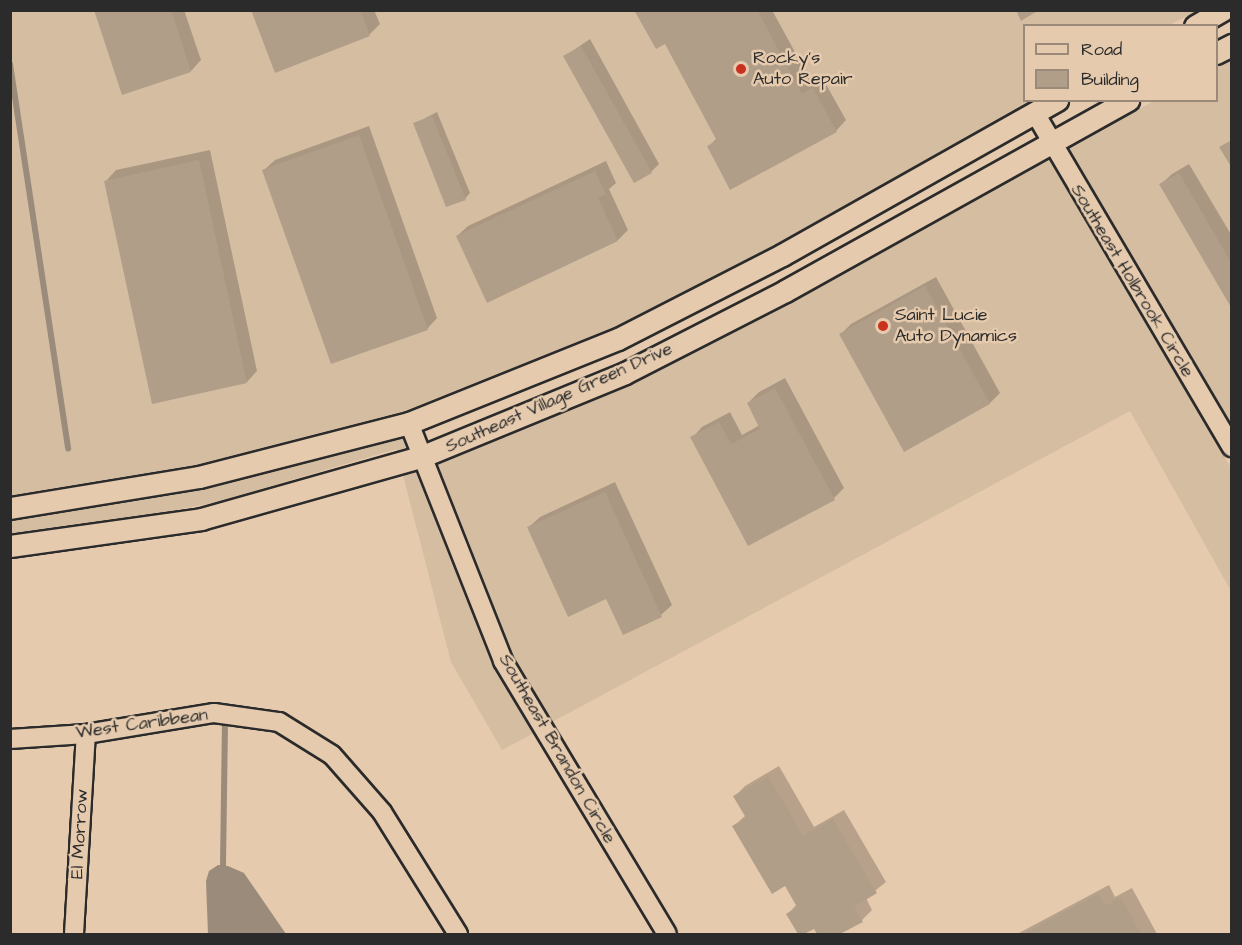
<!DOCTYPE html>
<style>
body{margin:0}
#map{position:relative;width:1242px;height:945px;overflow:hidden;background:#e5caad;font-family:"Architects Daughter",sans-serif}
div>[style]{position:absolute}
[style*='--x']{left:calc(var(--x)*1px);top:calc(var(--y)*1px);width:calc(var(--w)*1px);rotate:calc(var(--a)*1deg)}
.built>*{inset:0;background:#d5bda2}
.water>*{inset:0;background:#9b8b7a}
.shadow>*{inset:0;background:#0003}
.stream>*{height:6px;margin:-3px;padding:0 3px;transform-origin:3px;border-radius:3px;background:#9b8b7a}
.building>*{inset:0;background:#b19e89}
.roads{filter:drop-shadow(2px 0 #2b2b2b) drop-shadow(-2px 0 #2b2b2b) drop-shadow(0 2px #2b2b2b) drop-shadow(0 -2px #2b2b2b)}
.minor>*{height:18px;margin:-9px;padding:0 9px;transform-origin:9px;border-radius:9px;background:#e5caad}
.tertiary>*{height:21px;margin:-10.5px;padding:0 10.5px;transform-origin:10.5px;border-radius:10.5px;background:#e5caad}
.dots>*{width:16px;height:16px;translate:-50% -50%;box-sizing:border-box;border:3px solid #e5caad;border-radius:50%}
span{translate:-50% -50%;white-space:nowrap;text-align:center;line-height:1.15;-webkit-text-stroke:5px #e5caad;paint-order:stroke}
.poi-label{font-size:18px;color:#2b2b2b}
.left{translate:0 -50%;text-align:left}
.street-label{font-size:18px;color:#2b2b2b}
.frame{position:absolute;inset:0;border:12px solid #2b2b2b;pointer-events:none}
.legend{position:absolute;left:1023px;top:24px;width:195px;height:78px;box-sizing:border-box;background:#e5caad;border:2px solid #9b8a79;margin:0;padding:8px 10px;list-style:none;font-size:18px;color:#2b2b2b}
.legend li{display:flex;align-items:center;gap:12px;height:30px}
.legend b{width:30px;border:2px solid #9b8a79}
</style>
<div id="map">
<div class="built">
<i style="clip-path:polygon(11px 11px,1197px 11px,1169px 25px,1024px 26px,1024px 100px,1032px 101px,756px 255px,613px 328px,404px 411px,196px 466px,11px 496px)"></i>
<i style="clip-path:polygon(1231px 58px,1231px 426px,1067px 148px,1154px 101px,1216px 100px,1217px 67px)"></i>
<i style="clip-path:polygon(1048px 158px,1231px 468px,1231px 591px,1130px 411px,552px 722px,513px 656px,437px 463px,631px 384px,790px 301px)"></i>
<i style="clip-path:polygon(403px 437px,408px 448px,397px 451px,396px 449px,217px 502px,160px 513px,11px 534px,11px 520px,202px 489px)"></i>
<i style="clip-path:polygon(417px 471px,494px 666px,534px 733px,502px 750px,451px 662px,403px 475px)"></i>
</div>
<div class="water">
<i style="clip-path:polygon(218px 865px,228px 866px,244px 873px,286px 934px,208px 934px,206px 881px,209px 871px)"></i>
</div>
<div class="shadow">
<i style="clip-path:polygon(95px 10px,184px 10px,201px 60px,191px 71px)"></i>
<i style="clip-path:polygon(252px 10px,374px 10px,380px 24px,369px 35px)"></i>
<i style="clip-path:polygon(636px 10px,772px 10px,813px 85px,823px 79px,846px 120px,836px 131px,709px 146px,717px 138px,666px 42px)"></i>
<i style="clip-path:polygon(590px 39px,659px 164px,651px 172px,565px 56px)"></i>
<i style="clip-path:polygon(437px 112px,470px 193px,465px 199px,414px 124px)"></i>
<i style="clip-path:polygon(369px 126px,437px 318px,427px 329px,264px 170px,275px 160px)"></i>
<i style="clip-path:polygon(210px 150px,257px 371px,247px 382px,106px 181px,116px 170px)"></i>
<i style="clip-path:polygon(606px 161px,616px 183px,609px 189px,628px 230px,618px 240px,457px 236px,468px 226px)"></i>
<i style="clip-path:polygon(1189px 164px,1232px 236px,1232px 306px,1161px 184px,1172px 174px)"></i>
<i style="clip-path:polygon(936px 277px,1000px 393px,990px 403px,905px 450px,841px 334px,851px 324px)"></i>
<i style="clip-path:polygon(785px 378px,844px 488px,834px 498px,692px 438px,702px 427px,730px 412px,742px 435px,760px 425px,748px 403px,759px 392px)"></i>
<i style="clip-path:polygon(615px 482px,672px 605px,661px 615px,529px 527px,540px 517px)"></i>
<i style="clip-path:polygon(779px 766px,814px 827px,844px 810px,886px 882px,866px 898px,872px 910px,862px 920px,837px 934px,819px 934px,814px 927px,800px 934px,788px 914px,797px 904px,786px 884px,734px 826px,746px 815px,735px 796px,745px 786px)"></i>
<i style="clip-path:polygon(1109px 885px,1115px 897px,1132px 888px,1157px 934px,1017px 934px)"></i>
</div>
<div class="stream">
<i style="--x:10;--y:64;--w:389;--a:81.4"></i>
<i style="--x:223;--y:865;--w:138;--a:-89.2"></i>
</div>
<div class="building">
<i style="clip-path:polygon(94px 10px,171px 10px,191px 72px,122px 95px)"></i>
<i style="clip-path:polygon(251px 10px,360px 10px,370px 36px,275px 73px)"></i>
<i style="clip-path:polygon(634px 10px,757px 10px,802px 94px,813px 88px,837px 132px,730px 190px,707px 146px,717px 141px,665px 44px,656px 49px)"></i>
<i style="clip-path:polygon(1016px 10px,1039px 10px,1021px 21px)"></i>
<i style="clip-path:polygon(581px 46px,652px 173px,634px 183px,563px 56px)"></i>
<i style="clip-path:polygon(432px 116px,466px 200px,446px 207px,413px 123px)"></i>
<i style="clip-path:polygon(359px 135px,428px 330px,331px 364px,262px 170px)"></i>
<i style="clip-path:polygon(1232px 140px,1232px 168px,1219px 147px)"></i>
<i style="clip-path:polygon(199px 160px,247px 383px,152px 404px,104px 181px)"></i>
<i style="clip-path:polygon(595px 171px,606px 194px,598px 198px,618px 241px,487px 303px,456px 236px)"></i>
<i style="clip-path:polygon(1179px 173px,1232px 264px,1232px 309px,1159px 184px)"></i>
<i style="clip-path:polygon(925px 286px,990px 404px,904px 452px,839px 334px)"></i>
<i style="clip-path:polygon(775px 388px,835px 500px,748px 546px,690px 437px,719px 422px,731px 444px,760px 429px,747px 403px)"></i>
<i style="clip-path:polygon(605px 492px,662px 617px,623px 635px,606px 599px,568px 617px,527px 527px)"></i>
<i style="clip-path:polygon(768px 776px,803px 836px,833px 819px,877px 893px,854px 907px,863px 922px,840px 934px,817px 934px,814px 929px,804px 934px,798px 934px,786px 914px,797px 907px,785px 886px,772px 894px,732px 826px,746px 818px,733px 796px)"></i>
<i style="clip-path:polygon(1098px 894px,1105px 906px,1121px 897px,1141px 934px,1023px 934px)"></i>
</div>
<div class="roads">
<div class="minor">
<i style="--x:1035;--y:113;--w:388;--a:59.5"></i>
<i style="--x:409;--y:423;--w:256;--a:68.4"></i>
<i style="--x:503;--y:661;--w:318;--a:59"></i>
<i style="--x:10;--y:739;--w:76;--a:-3.8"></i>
<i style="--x:86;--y:734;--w:130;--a:-9.3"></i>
<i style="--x:214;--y:713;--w:66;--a:7.9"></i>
<i style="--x:279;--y:722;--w:62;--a:31.9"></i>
<i style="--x:332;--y:755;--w:76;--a:48.7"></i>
<i style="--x:382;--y:812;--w:144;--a:58.1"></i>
<i style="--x:74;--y:934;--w:200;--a:-86.6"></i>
</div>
<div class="tertiary">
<i style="--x:1195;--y:26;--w:32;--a:-30"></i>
<i style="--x:1216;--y:53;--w:18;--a:-27"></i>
<i style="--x:10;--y:508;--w:192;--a:-9.3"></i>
<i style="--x:199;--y:477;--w:217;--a:-14.4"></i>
<i style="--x:409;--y:423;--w:225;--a:-21.9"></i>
<i style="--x:618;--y:339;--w:184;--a:-27.1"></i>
<i style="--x:782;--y:255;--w:316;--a:-29.4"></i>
<i style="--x:10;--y:546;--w:193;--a:-8"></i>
<i style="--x:201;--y:519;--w:231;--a:-15.8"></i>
<i style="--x:423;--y:456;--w:218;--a:-22.3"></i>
<i style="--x:625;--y:373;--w:180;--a:-27.1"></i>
<i style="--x:785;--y:291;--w:393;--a:-29.1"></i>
</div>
</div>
<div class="dots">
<i style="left:741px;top:69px;background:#c8321e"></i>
<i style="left:883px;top:326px;background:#c8321e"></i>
</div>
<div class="poi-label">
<span class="left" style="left:753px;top:69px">Rocky's<br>Auto Repair</span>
<span class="left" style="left:895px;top:326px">Saint Lucie<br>Auto Dynamics</span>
</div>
<div class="street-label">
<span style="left:1132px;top:281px;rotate:59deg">Southeast Holbrook Circle</span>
<span style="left:559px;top:398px;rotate:-24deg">Southeast Village Green Drive</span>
<span style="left:142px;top:724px;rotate:-8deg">West Caribbean</span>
<span style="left:557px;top:749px;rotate:60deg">Southeast Brandon Circle</span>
<span style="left:80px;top:834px;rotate:-87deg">El Morrow</span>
</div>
<div class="frame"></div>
<ul class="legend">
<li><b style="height:8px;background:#e5caad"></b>Road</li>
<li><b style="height:16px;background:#b19e89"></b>Building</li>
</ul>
</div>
